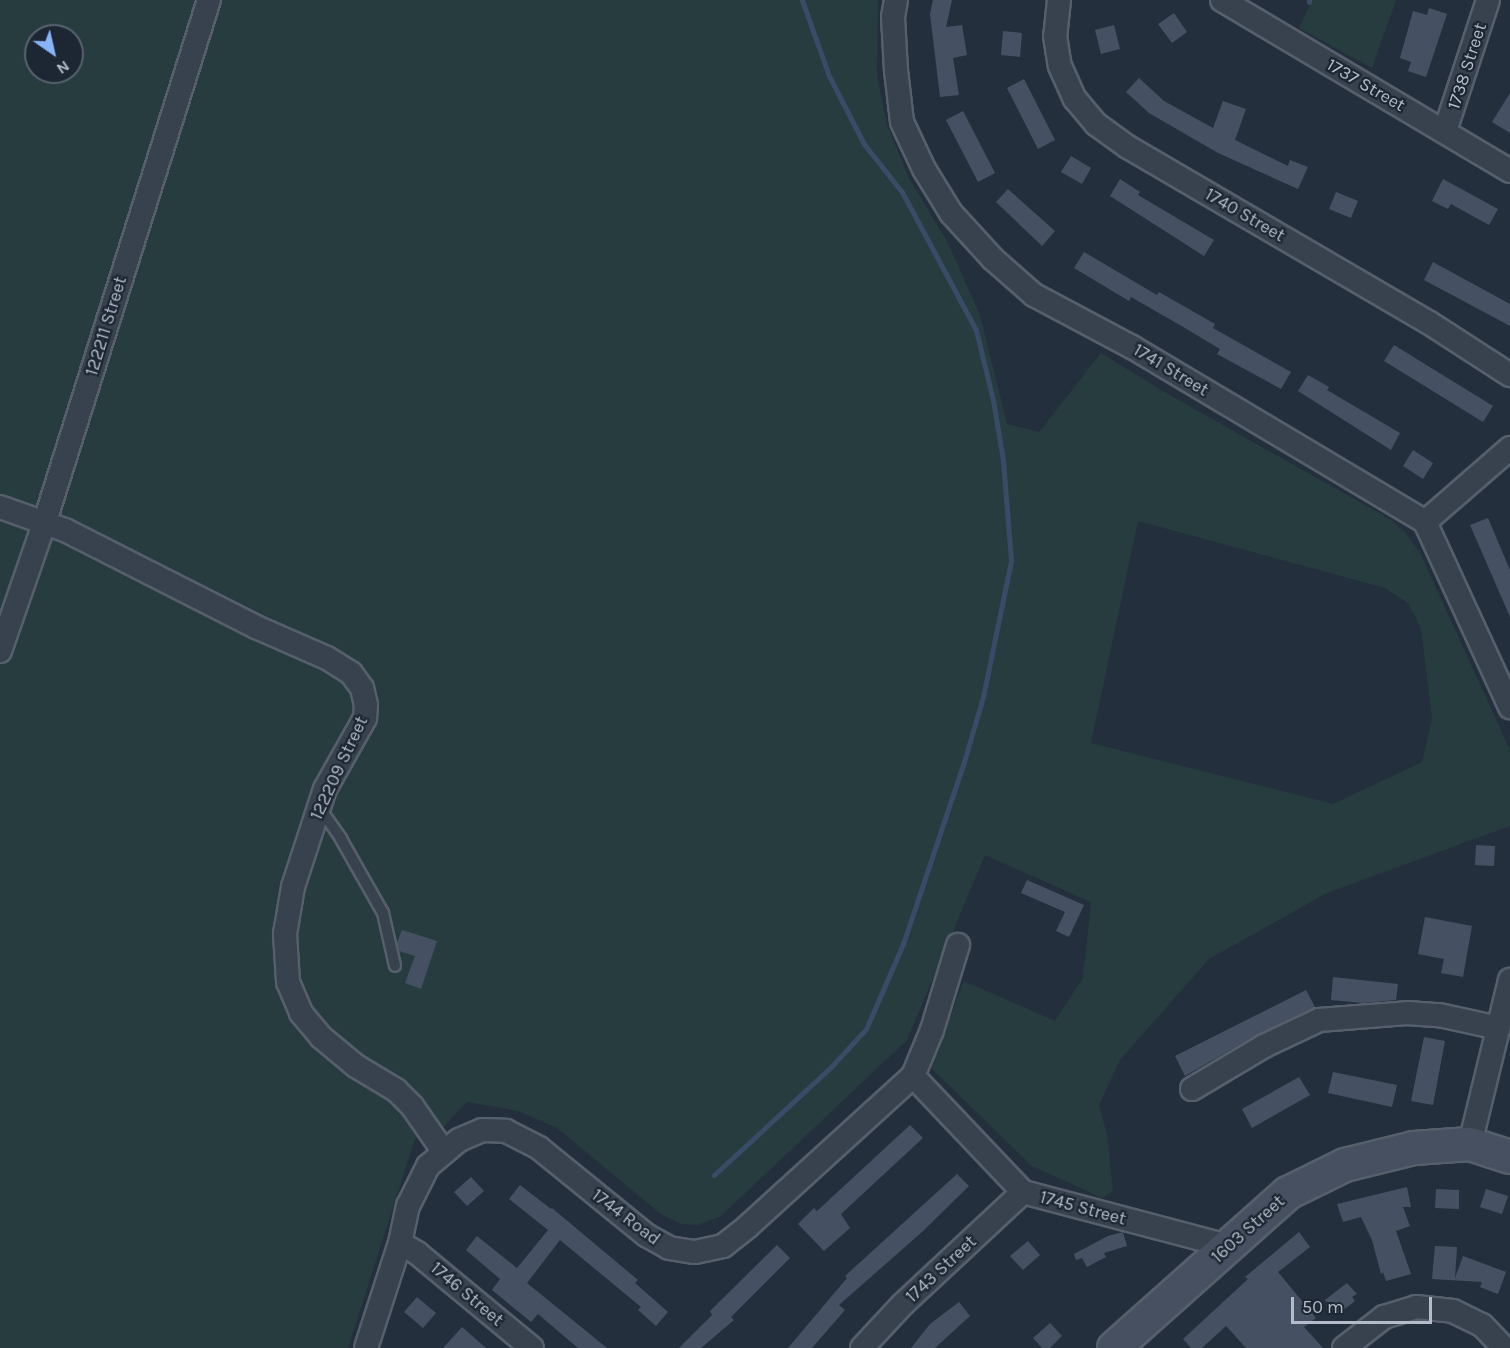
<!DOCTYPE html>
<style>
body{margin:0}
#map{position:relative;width:1510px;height:1348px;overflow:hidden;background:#242f3e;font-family:Karla,sans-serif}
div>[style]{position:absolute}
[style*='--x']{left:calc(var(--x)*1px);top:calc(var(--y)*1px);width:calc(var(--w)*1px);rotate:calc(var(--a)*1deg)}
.green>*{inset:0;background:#263c3f}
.stream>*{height:5px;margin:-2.5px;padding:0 2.5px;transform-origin:2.5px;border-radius:2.5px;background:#394c67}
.building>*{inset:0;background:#455162}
.roads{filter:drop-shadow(2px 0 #565f6c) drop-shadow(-2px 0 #565f6c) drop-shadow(0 2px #565f6c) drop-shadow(0 -2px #565f6c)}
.lane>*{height:10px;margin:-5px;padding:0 5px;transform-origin:5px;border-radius:5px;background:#38414e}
.street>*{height:22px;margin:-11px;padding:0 11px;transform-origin:11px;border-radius:11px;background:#38414e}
.secondary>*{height:32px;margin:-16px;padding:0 16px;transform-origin:16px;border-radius:16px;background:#465061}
span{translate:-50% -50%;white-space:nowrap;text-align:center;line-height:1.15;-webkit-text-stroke:4.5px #1d2633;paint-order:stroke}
.street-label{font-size:18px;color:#b4bcc9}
.north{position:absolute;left:24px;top:24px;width:60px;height:60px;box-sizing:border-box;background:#1d2633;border:2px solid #59626f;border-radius:50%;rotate:146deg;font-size:16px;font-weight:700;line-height:24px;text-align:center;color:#b4bcc9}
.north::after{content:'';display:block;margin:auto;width:21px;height:27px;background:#8ab4f8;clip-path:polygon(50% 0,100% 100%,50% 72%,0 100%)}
.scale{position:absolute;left:1291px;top:1297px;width:141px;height:27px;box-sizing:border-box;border:3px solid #b4bcc9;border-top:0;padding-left:8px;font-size:18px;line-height:21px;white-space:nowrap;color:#b4bcc9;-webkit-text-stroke:4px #1d2633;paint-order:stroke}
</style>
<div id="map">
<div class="green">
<i style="clip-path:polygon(evenodd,0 0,878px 0,877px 76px,887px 125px,909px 178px,948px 243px,980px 315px,1007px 424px,1039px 432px,1101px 353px,1166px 393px,1390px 519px,1405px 532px,1421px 555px,1510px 750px,1510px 826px,1327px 893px,1209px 959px,1120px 1060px,1099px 1105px,1107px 1135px,1113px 1191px,1102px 1198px,1032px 1166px,931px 1068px,964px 981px,1055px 1021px,1083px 978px,1091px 902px,985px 855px,907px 1040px,721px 1216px,698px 1225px,681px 1224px,662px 1215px,557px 1128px,518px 1111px,467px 1102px,444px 1126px,415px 1139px,348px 1348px,0 1348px,0 0,36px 36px,72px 36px,72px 72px,36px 72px,36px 36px,0 0,1138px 521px,1385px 588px,1408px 603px,1421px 628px,1432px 719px,1422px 762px,1333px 804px,1091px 743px,1138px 521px)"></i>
<i style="clip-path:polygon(1312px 0,1396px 0,1372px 68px,1299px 28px)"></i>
</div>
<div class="stream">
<i style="--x:1309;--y:2;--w:2;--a:-90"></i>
<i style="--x:714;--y:1175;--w:156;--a:-42.7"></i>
<i style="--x:829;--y:1069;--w:54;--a:-47.2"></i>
<i style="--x:866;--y:1029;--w:93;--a:-66.5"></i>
<i style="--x:903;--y:944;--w:189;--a:-71.5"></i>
<i style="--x:963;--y:765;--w:71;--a:-73.6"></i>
<i style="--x:983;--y:697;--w:140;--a:-78.4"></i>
<i style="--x:1011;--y:560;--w:100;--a:-94.6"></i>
<i style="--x:1003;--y:460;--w:61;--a:-99.5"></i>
<i style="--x:993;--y:400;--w:72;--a:-103.7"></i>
<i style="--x:976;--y:330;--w:157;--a:-118.2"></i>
<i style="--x:902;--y:192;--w:61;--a:-128.4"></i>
<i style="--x:864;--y:144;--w:76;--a:-117.2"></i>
<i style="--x:829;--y:76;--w:81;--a:-109.6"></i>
</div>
<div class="building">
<i style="clip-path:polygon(933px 0,952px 0,946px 27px,962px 25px,967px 55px,953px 58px,959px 95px,940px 97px,930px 14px)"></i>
<i style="clip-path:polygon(1429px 8px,1447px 14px,1426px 77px,1408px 71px,1411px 62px,1400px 58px,1413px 11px,1427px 15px)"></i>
<i style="clip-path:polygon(1174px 13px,1187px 32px,1172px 43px,1158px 24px)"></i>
<i style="clip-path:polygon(1114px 25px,1120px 49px,1101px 54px,1095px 30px)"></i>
<i style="clip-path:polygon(1003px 31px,1022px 33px,1020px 57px,1001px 55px)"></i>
<i style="clip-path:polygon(1139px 78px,1164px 101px,1213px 128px,1223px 101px,1246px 109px,1235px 140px,1288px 166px,1290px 160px,1308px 167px,1298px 189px,1218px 153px,1149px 113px,1126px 92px)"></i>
<i style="clip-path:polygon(1024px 79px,1055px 140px,1038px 149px,1007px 88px)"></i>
<i style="clip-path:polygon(1510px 93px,1510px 133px,1492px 122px)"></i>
<i style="clip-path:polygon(963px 111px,995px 173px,978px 182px,946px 120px)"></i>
<i style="clip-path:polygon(1071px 156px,1091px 168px,1082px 184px,1061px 172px)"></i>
<i style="clip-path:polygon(1120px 179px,1140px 192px,1138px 195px,1214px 240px,1204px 256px,1110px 196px)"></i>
<i style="clip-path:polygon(1443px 179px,1498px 209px,1489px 225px,1451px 204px,1448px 209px,1432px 201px)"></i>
<i style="clip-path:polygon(1008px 189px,1055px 231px,1042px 246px,996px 202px)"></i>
<i style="clip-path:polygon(1336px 192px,1358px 201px,1351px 218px,1329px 209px)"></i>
<i style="clip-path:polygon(1084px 252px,1157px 295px,1159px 292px,1215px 324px,1213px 328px,1291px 372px,1281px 389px,1217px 354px,1220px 349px,1185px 328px,1131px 297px,1129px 301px,1074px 268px)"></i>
<i style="clip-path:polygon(1433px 262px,1510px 304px,1510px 326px,1424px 280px)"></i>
<i style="clip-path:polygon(1394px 345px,1493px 406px,1483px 422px,1384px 361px)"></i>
<i style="clip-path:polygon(1308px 375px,1329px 387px,1327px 390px,1400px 433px,1391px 450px,1298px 391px)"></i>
<i style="clip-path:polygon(1413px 450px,1433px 463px,1423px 479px,1403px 466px)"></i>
<i style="clip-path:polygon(1488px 518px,1510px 570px,1510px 617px,1470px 525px)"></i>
<i style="clip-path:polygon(1476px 845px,1495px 846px,1494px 866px,1475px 865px)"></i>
<i style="clip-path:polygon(1027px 880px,1084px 905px,1069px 937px,1056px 931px,1065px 912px,1021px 893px)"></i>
<i style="clip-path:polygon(1425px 917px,1472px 926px,1463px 977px,1441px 973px,1444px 959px,1418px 954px)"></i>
<i style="clip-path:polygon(402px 930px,437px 941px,421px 989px,405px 983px,415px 956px,399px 951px,397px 943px)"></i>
<i style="clip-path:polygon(1333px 977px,1398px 984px,1396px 1000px,1363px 1003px,1331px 1000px)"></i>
<i style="clip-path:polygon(1306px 990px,1315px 1007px,1258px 1034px,1185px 1076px,1175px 1056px)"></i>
<i style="clip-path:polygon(1424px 1037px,1445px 1041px,1433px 1105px,1411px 1101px)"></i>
<i style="clip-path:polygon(1333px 1072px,1397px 1085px,1392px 1107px,1328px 1093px)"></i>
<i style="clip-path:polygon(1299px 1077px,1310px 1095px,1252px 1128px,1242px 1109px)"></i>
<i style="clip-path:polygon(910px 1125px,923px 1138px,841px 1214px,850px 1228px,824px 1251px,798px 1224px,814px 1208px,817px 1211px)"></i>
<i style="clip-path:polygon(957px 1174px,969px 1186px,922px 1232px,839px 1305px,845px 1310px,812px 1348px,788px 1348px,847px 1278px,845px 1276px)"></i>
<i style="clip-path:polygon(471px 1177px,484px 1191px,467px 1206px,454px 1192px)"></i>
<i style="clip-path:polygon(520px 1185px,551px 1209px,552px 1208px,638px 1280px,635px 1283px,668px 1312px,656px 1326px,638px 1310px,641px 1307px,560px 1240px,527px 1283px,607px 1348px,578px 1348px,538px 1314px,531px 1322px,492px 1290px,500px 1279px,466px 1250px,477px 1236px,517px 1268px,548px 1230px,509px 1199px)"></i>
<i style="clip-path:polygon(1407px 1187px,1411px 1207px,1403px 1207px,1410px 1226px,1396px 1231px,1411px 1274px,1386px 1281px,1383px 1272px,1381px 1274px,1372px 1240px,1361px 1217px,1343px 1222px,1337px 1204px)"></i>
<i style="clip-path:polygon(1436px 1189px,1459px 1190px,1459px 1209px,1435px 1208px)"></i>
<i style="clip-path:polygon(1486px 1189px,1508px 1196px,1502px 1214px,1480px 1207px)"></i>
<i style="clip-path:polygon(1123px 1232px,1127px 1246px,1104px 1253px,1106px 1257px,1087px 1267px,1082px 1258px,1076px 1260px,1074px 1254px,1108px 1236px)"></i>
<i style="clip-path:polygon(1299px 1232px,1310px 1247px,1278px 1272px,1316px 1318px,1304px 1327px,1323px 1348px,1246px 1348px,1226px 1326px,1202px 1348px,1191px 1348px,1183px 1339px,1248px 1279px,1245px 1277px)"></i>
<i style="clip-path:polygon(1028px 1241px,1040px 1255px,1023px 1270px,1010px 1256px)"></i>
<i style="clip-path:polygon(777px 1245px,790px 1258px,731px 1317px,734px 1320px,701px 1348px,679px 1348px,712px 1315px,710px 1311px)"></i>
<i style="clip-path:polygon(1435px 1246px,1457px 1247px,1455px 1278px,1463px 1256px,1506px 1272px,1498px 1294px,1480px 1287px,1482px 1282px,1432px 1279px)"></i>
<i style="clip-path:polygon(1347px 1283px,1357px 1294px,1352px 1297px,1355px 1301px,1337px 1315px,1325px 1300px)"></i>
<i style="clip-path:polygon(417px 1297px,436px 1313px,423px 1328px,404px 1312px)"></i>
<i style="clip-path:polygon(959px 1302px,970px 1316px,935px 1348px,911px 1348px,930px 1324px)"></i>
<i style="clip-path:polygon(1050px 1323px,1062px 1336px,1050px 1348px,1042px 1348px,1033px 1338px)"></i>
<i style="clip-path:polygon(462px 1327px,486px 1348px,443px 1348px)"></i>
</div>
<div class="roads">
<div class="lane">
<i style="--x:319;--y:807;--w:39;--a:55"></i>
<i style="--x:341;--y:839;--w:85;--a:60.4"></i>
<i style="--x:383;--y:913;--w:54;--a:77.2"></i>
</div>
<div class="street">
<i style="--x:896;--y:0;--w:17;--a:100"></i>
<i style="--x:893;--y:17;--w:53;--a:86.8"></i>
<i style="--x:896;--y:70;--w:52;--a:83.4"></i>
<i style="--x:902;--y:122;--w:52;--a:64.9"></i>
<i style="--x:924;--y:169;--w:52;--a:58.5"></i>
<i style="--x:951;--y:213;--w:62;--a:47.6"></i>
<i style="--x:993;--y:259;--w:55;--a:41.3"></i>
<i style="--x:1034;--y:295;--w:111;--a:28"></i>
<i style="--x:1132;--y:347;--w:341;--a:30.8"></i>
<i style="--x:1425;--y:522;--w:204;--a:65.3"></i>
<i style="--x:1059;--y:0;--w:36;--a:96"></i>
<i style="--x:1055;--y:36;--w:30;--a:81"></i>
<i style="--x:1060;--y:66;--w:36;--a:66"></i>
<i style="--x:1075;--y:99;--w:33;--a:50"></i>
<i style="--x:1096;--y:124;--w:39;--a:36"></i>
<i style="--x:1128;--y:147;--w:347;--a:30.3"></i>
<i style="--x:1428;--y:322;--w:98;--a:32.9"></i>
<i style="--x:1222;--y:0;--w:335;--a:30.7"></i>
<i style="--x:1445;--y:131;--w:138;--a:-71.8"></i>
<i style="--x:0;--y:507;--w:69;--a:19.5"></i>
<i style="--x:65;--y:530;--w:214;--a:26.9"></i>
<i style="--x:256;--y:627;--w:77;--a:23.6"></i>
<i style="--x:327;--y:658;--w:28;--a:32"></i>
<i style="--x:351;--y:673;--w:19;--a:54"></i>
<i style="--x:362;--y:688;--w:17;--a:77"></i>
<i style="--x:366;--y:705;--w:13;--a:94"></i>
<i style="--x:365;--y:718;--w:81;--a:119.4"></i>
<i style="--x:325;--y:789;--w:103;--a:108.1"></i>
<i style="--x:293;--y:887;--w:48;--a:99.7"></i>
<i style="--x:285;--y:934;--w:48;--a:86.4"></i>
<i style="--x:288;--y:982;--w:34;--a:67"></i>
<i style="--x:301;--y:1013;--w:31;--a:50"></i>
<i style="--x:321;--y:1037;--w:45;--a:39.6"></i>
<i style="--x:356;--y:1066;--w:47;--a:31"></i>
<i style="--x:396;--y:1090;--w:23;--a:45"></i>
<i style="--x:412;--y:1106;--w:56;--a:55.2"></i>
<i style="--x:1425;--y:522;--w:113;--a:-41"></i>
<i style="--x:0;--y:651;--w:138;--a:-70.9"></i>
<i style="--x:45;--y:521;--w:546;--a:-72.53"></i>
<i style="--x:913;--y:1076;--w:160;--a:46.5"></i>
<i style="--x:1023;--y:1192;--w:212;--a:14.8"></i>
<i style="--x:1192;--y:1089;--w:84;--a:-30.8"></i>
<i style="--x:1264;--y:1046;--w:61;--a:-25.3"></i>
<i style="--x:1319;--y:1020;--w:88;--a:-4.5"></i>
<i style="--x:1407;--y:1013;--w:32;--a:4"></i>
<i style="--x:1439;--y:1015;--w:61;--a:12.2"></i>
<i style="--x:1470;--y:1144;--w:169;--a:-76.3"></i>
<i style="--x:400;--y:1243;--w:20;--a:30"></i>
<i style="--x:417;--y:1253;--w:149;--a:39.6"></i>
<i style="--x:366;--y:1348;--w:110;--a:-72.1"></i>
<i style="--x:400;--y:1243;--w:38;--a:-78"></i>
<i style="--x:408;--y:1206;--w:45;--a:-63.4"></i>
<i style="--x:428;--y:1166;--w:40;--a:-40"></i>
<i style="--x:459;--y:1140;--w:25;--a:-23"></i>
<i style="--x:482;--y:1130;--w:24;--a:2"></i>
<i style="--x:506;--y:1131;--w:37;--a:27"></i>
<i style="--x:539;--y:1148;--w:138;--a:39.1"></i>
<i style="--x:646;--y:1235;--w:26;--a:29"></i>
<i style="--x:669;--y:1248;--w:26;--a:9"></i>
<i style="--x:695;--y:1252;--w:29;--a:-12"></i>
<i style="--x:723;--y:1246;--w:31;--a:-38"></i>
<i style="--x:747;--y:1227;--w:224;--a:-42.3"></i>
<i style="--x:913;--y:1076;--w:50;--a:-67.6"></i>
<i style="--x:932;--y:1030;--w:89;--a:-73"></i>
<i style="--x:862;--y:1348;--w:60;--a:-47"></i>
<i style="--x:903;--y:1304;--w:164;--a:-43"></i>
<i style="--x:1344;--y:1348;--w:51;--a:-37.8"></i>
<i style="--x:1384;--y:1317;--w:34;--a:-17"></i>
<i style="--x:1416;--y:1307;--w:37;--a:6"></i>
<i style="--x:1453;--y:1311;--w:32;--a:26"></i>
<i style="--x:1482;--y:1325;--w:32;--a:46"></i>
</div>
<div class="secondary">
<i style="--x:1114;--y:1348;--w:233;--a:-41.7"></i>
<i style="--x:1288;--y:1193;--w:64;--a:-26.2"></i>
<i style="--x:1345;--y:1165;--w:71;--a:-13.8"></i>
<i style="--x:1414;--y:1148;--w:56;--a:-4.1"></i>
<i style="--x:1470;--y:1144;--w:42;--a:18"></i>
</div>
</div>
<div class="street-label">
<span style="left:1467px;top:66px;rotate:-72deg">1738 Street</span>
<span style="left:1366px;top:85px;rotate:30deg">1737 Street</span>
<span style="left:1245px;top:215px;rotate:30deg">1740 Street</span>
<span style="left:106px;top:326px;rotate:-73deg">122211 Street</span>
<span style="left:1171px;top:370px;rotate:31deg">1741 Street</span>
<span style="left:339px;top:768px;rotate:-65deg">122209 Street</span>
<span style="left:1083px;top:1208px;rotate:15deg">1745 Street</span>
<span style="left:626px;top:1217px;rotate:37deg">1744 Road</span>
<span style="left:1248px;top:1229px;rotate:-42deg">1603 Street</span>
<span style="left:941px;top:1269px;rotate:-43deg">1743 Street</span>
<span style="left:467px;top:1294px;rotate:40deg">1746 Street</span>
</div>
<div class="north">N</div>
<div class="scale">50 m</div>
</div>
